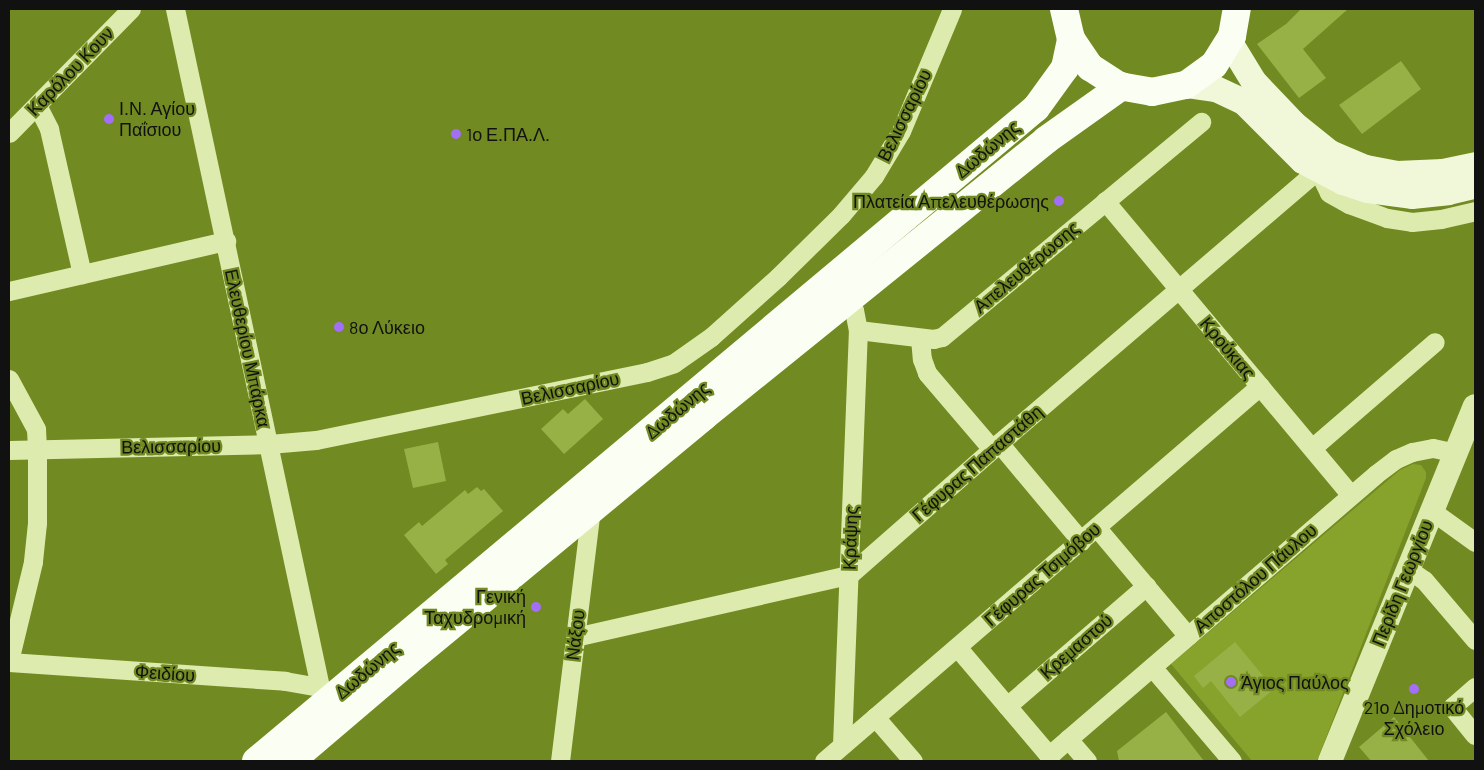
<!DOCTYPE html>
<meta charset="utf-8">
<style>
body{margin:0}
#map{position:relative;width:1484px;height:770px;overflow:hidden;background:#718a21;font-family:Barlow,sans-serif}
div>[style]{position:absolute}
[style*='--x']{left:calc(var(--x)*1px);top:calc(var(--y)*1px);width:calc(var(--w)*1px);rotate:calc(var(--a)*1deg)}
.green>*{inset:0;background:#88a32b}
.building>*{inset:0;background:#98b146}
.minor>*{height:19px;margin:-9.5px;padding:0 9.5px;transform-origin:9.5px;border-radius:9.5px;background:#ddebae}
.tertiary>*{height:24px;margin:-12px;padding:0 12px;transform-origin:12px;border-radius:12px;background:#ddebae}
.secondary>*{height:26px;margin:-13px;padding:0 13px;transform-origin:13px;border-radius:13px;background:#f1f8d9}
.primary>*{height:28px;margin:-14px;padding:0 14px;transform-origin:14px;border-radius:14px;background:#fbfef2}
.dots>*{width:14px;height:14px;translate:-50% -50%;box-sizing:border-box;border:2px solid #718a21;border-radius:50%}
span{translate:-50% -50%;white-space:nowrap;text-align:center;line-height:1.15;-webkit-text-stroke:4.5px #718a21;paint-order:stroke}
.street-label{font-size:18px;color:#111}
.poi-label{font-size:18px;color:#111}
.left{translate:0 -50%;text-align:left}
.right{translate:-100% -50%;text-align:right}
.frame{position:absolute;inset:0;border:10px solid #111;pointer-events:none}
</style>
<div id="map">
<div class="green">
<i style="clip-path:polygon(1413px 464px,1421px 465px,1426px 472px,1426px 478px,1317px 761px,1252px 761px,1171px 664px,1400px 470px)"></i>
</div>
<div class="building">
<i style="clip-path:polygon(1301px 9px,1348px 9px,1303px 49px,1326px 78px,1299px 98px,1257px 44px,1286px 24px)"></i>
<i style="clip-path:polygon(1401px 61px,1421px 89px,1362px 134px,1339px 105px)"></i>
<i style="clip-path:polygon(585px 399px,603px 419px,564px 454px,541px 429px,563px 409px,568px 414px)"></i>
<i style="clip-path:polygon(438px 442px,446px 481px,413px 488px,404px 449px)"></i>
<i style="clip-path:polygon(477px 487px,481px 491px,484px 489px,503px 511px,445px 560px,448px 564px,436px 574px,404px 535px,419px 522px,422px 526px,465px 490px,468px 494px)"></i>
<i style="clip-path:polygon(1235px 642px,1274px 689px,1240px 717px,1211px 681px,1203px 688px,1194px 676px)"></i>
<i style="clip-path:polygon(1166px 712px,1204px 761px,1119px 761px,1117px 751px)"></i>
<i style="clip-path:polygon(1394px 717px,1429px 761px,1371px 761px,1359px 747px)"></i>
</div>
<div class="minor">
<i style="--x:37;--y:105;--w:27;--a:63"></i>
<i style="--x:49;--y:129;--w:149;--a:77.2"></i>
<i style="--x:9;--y:133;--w:174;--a:-45.5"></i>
<i style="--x:1105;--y:201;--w:383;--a:50.1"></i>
<i style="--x:9;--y:291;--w:223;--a:-13"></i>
<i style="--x:848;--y:300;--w:12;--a:59"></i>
<i style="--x:854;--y:310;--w:20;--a:79"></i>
<i style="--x:858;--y:330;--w:76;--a:6.8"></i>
<i style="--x:933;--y:339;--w:9;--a:-13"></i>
<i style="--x:942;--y:337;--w:337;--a:-39.7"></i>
<i style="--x:920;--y:338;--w:21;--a:85"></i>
<i style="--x:922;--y:359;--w:15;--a:70"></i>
<i style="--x:927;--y:373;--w:100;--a:49.5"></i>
<i style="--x:9;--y:379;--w:57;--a:61.6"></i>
<i style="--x:36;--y:429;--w:20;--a:87"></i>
<i style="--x:37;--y:449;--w:74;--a:90"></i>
<i style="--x:37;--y:523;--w:39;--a:96"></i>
<i style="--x:33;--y:562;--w:102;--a:103.6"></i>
<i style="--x:999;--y:443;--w:128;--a:50.1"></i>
<i style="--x:1312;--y:448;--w:162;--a:-40.8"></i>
<i style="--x:9;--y:450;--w:260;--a:-1.3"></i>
<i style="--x:269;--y:444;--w:47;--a:-4.9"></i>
<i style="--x:316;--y:440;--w:338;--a:-11.6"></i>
<i style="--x:647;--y:372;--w:28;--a:-18"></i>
<i style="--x:674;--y:363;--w:45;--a:-35.1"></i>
<i style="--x:711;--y:337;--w:90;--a:-41.8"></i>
<i style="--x:778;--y:277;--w:88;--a:-44.5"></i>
<i style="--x:841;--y:215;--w:51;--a:-49.8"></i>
<i style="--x:874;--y:176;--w:52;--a:-59"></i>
<i style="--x:901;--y:131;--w:132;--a:-67.3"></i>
<i style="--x:1432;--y:511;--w:53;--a:35.8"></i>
<i style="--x:1097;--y:528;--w:141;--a:49.9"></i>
<i style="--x:1408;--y:569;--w:19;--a:35"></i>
<i style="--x:1424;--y:580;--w:79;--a:49.6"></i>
<i style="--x:575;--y:637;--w:281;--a:-12.8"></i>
<i style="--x:849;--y:575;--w:200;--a:-41.3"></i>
<i style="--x:999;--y:443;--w:420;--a:-40.6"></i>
<i style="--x:1318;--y:170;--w:25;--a:64"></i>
<i style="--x:1329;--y:193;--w:23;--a:29"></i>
<i style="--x:1349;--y:204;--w:40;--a:20.2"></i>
<i style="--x:1387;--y:218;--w:25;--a:9"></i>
<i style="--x:1412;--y:222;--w:29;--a:-6"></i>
<i style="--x:1441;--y:219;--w:35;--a:-13"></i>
<i style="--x:957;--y:647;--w:139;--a:49.7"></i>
<i style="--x:1047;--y:753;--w:6;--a:-9"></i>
<i style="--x:1053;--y:752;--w:20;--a:-41"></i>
<i style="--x:1068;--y:739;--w:29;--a:49"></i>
<i style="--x:9;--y:662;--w:277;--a:3.9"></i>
<i style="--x:285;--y:681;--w:36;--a:10"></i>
<i style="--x:320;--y:687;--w:693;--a:-102.07"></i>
<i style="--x:1152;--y:667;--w:123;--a:49.6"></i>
<i style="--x:1475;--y:687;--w:30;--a:139"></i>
<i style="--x:1452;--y:707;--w:36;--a:51"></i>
<i style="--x:1007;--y:706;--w:184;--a:-40.8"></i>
<i style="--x:875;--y:717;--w:58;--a:49.2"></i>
<i style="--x:1068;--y:739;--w:406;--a:-40.7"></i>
<i style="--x:1376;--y:474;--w:25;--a:-37"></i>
<i style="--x:1396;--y:459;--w:17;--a:-24"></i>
<i style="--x:1412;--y:452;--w:21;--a:-11"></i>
<i style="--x:1433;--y:448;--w:24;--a:12"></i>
<i style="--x:842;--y:745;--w:415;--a:-87.8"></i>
<i style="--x:560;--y:761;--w:254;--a:-83"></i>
<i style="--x:824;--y:761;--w:575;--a:-40.7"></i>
</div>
<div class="tertiary">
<i style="--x:1330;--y:761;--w:383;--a:-67.8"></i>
</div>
<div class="secondary">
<i style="--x:1229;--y:41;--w:48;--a:58.6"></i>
<i style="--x:1254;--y:82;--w:58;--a:46.4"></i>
<i style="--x:1294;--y:124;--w:46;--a:38.9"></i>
<i style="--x:1330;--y:153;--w:39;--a:23"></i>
<i style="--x:1366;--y:168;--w:32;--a:11"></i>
<i style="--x:1397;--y:174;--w:46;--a:-2.5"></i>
<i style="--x:1443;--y:172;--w:33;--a:-12"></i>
<i style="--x:1186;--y:85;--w:30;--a:8"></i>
<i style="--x:1216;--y:89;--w:31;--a:25"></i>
<i style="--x:1244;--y:102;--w:83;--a:45"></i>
<i style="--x:1303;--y:161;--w:45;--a:27.7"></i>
<i style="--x:1343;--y:182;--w:26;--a:18"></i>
<i style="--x:1368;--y:190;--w:44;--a:7.8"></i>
<i style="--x:1412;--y:196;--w:36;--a:-6"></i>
<i style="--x:1448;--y:192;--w:28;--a:-13"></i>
</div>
<div class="primary">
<i style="--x:1064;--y:9;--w:31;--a:77"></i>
<i style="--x:1071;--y:39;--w:34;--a:56"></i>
<i style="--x:1090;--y:67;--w:35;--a:33"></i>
<i style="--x:1119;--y:86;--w:34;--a:10"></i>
<i style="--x:1152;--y:92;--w:35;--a:-12"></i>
<i style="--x:1186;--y:85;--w:34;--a:-36"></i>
<i style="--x:1214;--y:65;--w:34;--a:-58"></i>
<i style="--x:1232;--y:36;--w:27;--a:-80"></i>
<i style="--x:256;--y:761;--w:1017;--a:-39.94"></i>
<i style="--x:1036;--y:108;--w:49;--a:-54.1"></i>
<i style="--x:1065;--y:68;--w:30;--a:-78"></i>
<i style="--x:291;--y:761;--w:151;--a:-40.4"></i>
<i style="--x:406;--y:663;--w:386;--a:-39.6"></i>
<i style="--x:703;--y:417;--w:441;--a:-38.9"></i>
<i style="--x:1046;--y:140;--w:93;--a:-35.4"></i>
</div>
<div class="dots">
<i style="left:109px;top:119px;background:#a36ff7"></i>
<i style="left:456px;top:134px;background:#a36ff7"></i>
<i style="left:1059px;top:201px;background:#a36ff7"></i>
<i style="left:339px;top:327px;background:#a36ff7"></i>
<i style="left:536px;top:607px;background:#a36ff7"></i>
<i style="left:1231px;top:682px;background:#a36ff7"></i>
<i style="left:1414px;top:689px;background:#a36ff7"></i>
</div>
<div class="street-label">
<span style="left:70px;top:71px;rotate:-46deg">Καρόλου Κουν</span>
<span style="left:904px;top:115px;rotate:-64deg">Βελισσαρίου</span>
<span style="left:987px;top:149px;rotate:-40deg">Δωδώνης</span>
<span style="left:1026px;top:267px;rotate:-40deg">Απελευθέρωσης</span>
<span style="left:248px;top:348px;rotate:78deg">Ελευθερίου Μπάρκα</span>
<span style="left:1228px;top:348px;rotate:50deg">Κρούκιας</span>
<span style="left:570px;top:388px;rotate:-12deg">Βελισσαρίου</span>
<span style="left:677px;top:410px;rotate:-40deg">Δωδώνης</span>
<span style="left:171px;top:446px;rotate:-1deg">Βελισσαρίου</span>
<span style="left:977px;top:463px;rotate:-41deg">Γέφυρας Παπαστάθη</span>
<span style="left:850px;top:538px;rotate:-88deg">Κράψης</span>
<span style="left:1042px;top:574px;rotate:-41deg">Γέφυρας Τσιμόβου</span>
<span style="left:1255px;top:578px;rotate:-41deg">Αποστόλου Πάυλου</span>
<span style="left:1402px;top:583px;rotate:-68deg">Περίδη Γεωργίου</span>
<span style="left:575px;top:635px;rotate:-83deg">Νάξου</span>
<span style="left:1076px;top:646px;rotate:-41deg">Κρεμαστού</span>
<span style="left:367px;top:670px;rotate:-40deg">Δωδώνης</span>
<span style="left:165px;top:673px;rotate:4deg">Φειδίου</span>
</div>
<div class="poi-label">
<span class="left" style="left:119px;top:119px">Ι.Ν. Αγίου<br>Παΐσιου</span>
<span class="left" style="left:466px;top:134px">1ο Ε.ΠΑ.Λ.</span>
<span class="right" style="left:1049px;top:201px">Πλατεία Απελευθέρωσης</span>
<span class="left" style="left:349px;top:327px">8ο Λύκειο</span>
<span class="right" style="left:526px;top:607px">Γενική<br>Ταχυδρομική</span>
<span class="left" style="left:1241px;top:682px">Άγιος Παύλος</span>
<span style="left:1414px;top:718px">21ο Δημοτικό<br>Σχόλειο</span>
</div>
<div class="frame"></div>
</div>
